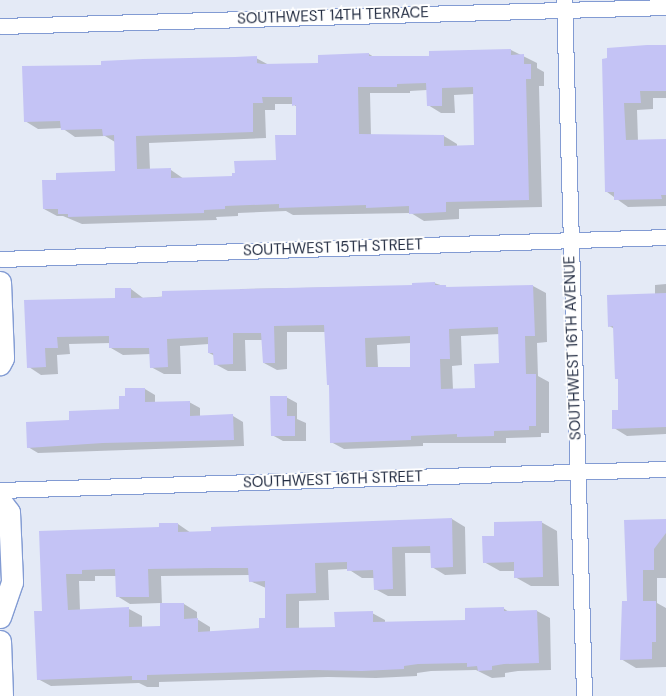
<!DOCTYPE html>
<style>
body{margin:0}
#map{position:relative;width:666px;height:696px;overflow:hidden;background:#e4eaf6;font-family:"DM Sans",sans-serif}
div>[style]{position:absolute}
[style*='--x']{left:calc(var(--x)*1px);top:calc(var(--y)*1px);width:calc(var(--w)*1px);rotate:calc(var(--a)*1deg)}
.shadow>*{inset:0;background:#0003}
.building>*{inset:0;background:#c4c3f5}
.roads{filter:drop-shadow(1px 0 #829bd3) drop-shadow(-1px 0 #829bd3) drop-shadow(0 1px #829bd3) drop-shadow(0 -1px #829bd3)}
.street>*{height:15px;margin:-7.5px;padding:0 7.5px;transform-origin:7.5px;border-radius:7.5px;background:#fff}
.secondary>*{height:21px;margin:-10.5px;padding:0 10.5px;transform-origin:10.5px;border-radius:10.5px;background:#fff}
span{translate:-50% -50%;white-space:nowrap;text-align:center;line-height:1.15;-webkit-text-stroke:4px #fff;paint-order:stroke}
.street-label{font-size:15px;color:#1e283e}
</style>
<div id="map">
<div class="shadow">
<i style="clip-path:polygon(666px 46px,666px 98px,653px 98px,653px 109px,637px 110px,638px 141px,666px 140px,666px 206px,628px 207px,607px 192px,603px 60px)"></i>
<i style="clip-path:polygon(evenodd,511px 50px,537px 63px,537px 68px,544px 72px,544px 86px,539px 86px,542px 207px,459px 209px,459px 219px,424px 221px,411px 213px,293px 215px,286px 211px,238px 213px,238px 216px,216px 217px,217px 220px,82px 224px,63px 216px,57px 216px,44px 209px,58px 181px,116px 172px,115px 142px,105px 136px,75px 137px,62px 128px,38px 129px,25px 121px,102px 66px,256px 58px,269px 65px,320px 64px,319px 56px,369px 54px,374px 57px,430px 57px,511px 50px,427px 90px,428px 105px,441px 113px,455px 113px,454px 95px,474px 94px,475px 146px,457px 147px,457px 144px,444px 136px,371px 136px,370px 93px,410px 93px,410px 91px,427px 90px,511px 50px,275px 104px,293px 104px,297px 107px,297px 136px,277px 161px,233px 177px,184px 179px,171px 170px,150px 170px,149px 143px,266px 138px,265px 110px,275px 110px,275px 104px)"></i>
<i style="clip-path:polygon(evenodd,434px 283px,450px 288px,533px 286px,546px 293px,547px 342px,537px 343px,538px 376px,549px 382px,549px 433px,541px 433px,541px 437px,506px 438px,506px 443px,423px 443px,423px 446px,344px 449px,331px 442px,331px 386px,326px 332px,287px 332px,287px 369px,277px 370px,264px 363px,262px 340px,245px 340px,246px 371px,228px 371px,215px 364px,215px 356px,209px 353px,209px 344px,180px 346px,181px 374px,164px 374px,151px 367px,151px 354px,123px 355px,111px 348px,111px 343px,69px 344px,70px 354px,57px 355px,58px 374px,41px 375px,29px 367px,25px 301px,116px 299px,131px 289px,143px 298px,240px 291px,240px 289px,413px 286px,434px 283px,500px 334px,501px 364px,477px 389px,453px 390px,452px 366px,462px 365px,461px 336px,500px 334px,434px 283px,411px 343px,412px 368px,378px 368px,377px 345px,411px 343px)"></i>
<i style="clip-path:polygon(666px 284px,666px 434px,627px 436px,614px 428px,620px 411px,619px 379px,615px 329px,609px 326px,655px 295px,655px 285px)"></i>
<i style="clip-path:polygon(145px 389px,155px 395px,155px 403px,189px 402px,200px 408px,200px 417px,233px 416px,243px 422px,244px 446px,38px 453px,28px 447px,71px 421px,120px 410px,127px 397px)"></i>
<i style="clip-path:polygon(286px 397px,297px 403px,297px 419px,306px 423px,306px 441px,283px 441px,272px 435px)"></i>
<i style="clip-path:polygon(evenodd,452px 519px,465px 527px,466px 574px,445px 575px,432px 567px,432px 553px,405px 553px,406px 596px,388px 596px,375px 589px,375px 578px,362px 578px,348px 569px,328px 570px,329px 600px,299px 601px,299px 629px,336px 628px,372px 613px,385px 620px,385px 623px,467px 621px,503px 608px,509px 612px,537px 611px,550px 618px,551px 670px,518px 671px,505px 673px,505px 677px,492px 678px,476px 670px,431px 671px,417px 673px,417px 676px,376px 678px,328px 677px,159px 682px,159px 687px,147px 687px,139px 683px,51px 686px,38px 679px,43px 612px,41px 532px,160px 529px,178px 524px,191px 533px,452px 519px,250px 575px,250px 581px,266px 588px,267px 619px,260px 629px,210px 632px,210px 627px,197px 619px,197px 612px,184px 604px,162px 605px,161px 576px,250px 575px,452px 519px,95px 576px,116px 576px,117px 596px,130px 604px,161px 603px,161px 627px,142px 628px,142px 616px,129px 609px,80px 610px,79px 581px,95px 581px,95px 576px)"></i>
<i style="clip-path:polygon(666px 520px,666px 578px,657px 578px,657px 603px,666px 608px,666px 667px,636px 668px,621px 659px,628px 602px,626px 521px)"></i>
<i style="clip-path:polygon(541px 522px,557px 531px,559px 586px,531px 586px,515px 577px,515px 571px,500px 571px,484px 562px,496px 537px)"></i>
</div>
<div class="building">
<i style="clip-path:polygon(647px 45px,666px 45px,666px 91px,640px 91px,641px 103px,624px 103px,626px 140px,666px 139px,666px 195px,661px 195px,662px 199px,614px 200px,614px 192px,605px 192px,602px 59px,607px 58px,607px 48px)"></i>
<i style="clip-path:polygon(evenodd,511px 49px,511px 55px,524px 54px,524px 64px,531px 64px,531px 79px,526px 79px,529px 200px,446px 202px,446px 212px,409px 214px,409px 206px,366px 208px,366px 205px,279px 208px,279px 204px,225px 206px,225px 209px,204px 210px,204px 213px,68px 217px,68px 214px,58px 214px,58px 209px,43px 209px,42px 180px,56px 180px,56px 173px,115px 171px,114px 135px,103px 136px,102px 129px,61px 130px,60px 121px,24px 122px,22px 66px,101px 65px,101px 61px,143px 59px,235px 57px,257px 56px,257px 63px,262px 64px,318px 63px,318px 55px,369px 53px,369px 56px,429px 56px,429px 51px,511px 49px,426px 83px,427px 106px,442px 106px,442px 88px,473px 87px,474px 145px,444px 146px,444px 135px,359px 134px,358px 87px,397px 87px,397px 84px,426px 83px,511px 49px,262px 97px,292px 97px,292px 106px,296px 105px,296px 135px,275px 135px,276px 160px,234px 161px,235px 173px,232px 173px,232px 176px,171px 178px,171px 168px,137px 169px,136px 136px,253px 132px,253px 103px,263px 103px,262px 97px)"></i>
<i style="clip-path:polygon(evenodd,435px 282px,435px 285px,446px 285px,446px 287px,533px 285px,535px 336px,525px 336px,526px 374px,536px 374px,536px 426px,529px 426px,529px 430px,494px 431px,494px 436px,457px 437px,457px 434px,411px 436px,411px 440px,330px 443px,329px 385px,327px 385px,324px 325px,274px 326px,275px 363px,263px 363px,261px 333px,233px 333px,233px 364px,214px 365px,213px 353px,208px 353px,208px 337px,167px 339px,168px 367px,150px 368px,149px 348px,109px 348px,109px 336px,57px 337px,58px 348px,45px 348px,46px 367px,27px 368px,24px 300px,115px 298px,115px 288px,131px 288px,131px 298px,162px 297px,162px 291px,412px 285px,412px 283px,435px 282px,498px 327px,499px 363px,474px 364px,475px 388px,441px 389px,440px 359px,450px 359px,449px 329px,498px 327px,435px 282px,410px 336px,410px 367px,366px 367px,365px 338px,410px 336px)"></i>
<i style="clip-path:polygon(666px 293px,666px 427px,612px 429px,612px 410px,618px 410px,618px 379px,615px 379px,613px 326px,608px 327px,607px 295px)"></i>
<i style="clip-path:polygon(125px 388px,145px 388px,145px 402px,190px 401px,190px 416px,233px 414px,234px 440px,103px 443px,27px 448px,26px 422px,69px 420px,69px 411px,119px 409px,119px 396px,125px 396px)"></i>
<i style="clip-path:polygon(270px 396px,287px 396px,287px 416px,295px 416px,295px 436px,271px 436px)"></i>
<i style="clip-path:polygon(evenodd,452px 518px,453px 567px,431px 568px,430px 546px,392px 547px,393px 589px,374px 590px,373px 570px,347px 571px,347px 562px,315px 563px,316px 593px,286px 594px,286px 628px,335px 627px,334px 612px,373px 611px,373px 622px,465px 620px,465px 608px,504px 607px,504px 611px,537px 610px,539px 663px,504px 664px,492px 666px,492px 670px,478px 671px,477px 666px,467px 667px,467px 663px,418px 664px,404px 666px,404px 669px,362px 671px,314px 670px,147px 675px,147px 680px,132px 680px,132px 676px,37px 680px,34px 611px,42px 611px,39px 531px,159px 527px,159px 523px,178px 523px,178px 532px,211px 531px,211px 527px,452px 518px,213px 568px,248px 568px,249px 582px,265px 581px,265px 618px,259px 618px,259px 628px,198px 632px,198px 618px,184px 619px,184px 603px,160px 603px,160px 626px,129px 627px,129px 607px,68px 610px,66px 574px,82px 574px,82px 570px,115px 569px,116px 597px,149px 597px,148px 569px,213px 568px)"></i>
<i style="clip-path:polygon(666px 519px,666px 533px,654px 549px,654px 570px,643px 570px,643px 601px,656px 601px,656px 642px,652px 642px,652px 659px,620px 660px,622px 601px,627px 601px,624px 520px)"></i>
<i style="clip-path:polygon(542px 521px,543px 577px,514px 578px,514px 562px,483px 563px,482px 536px,494px 536px,494px 522px)"></i>
</div>
<div class="roads">
<div class="street">
<i style="--x:564;--y:0;--w:696;--a:88.35"></i>
<i style="--x:0;--y:26;--w:666;--a:-1.63"></i>
<i style="--x:0;--y:259;--w:666;--a:-1.89"></i>
<i style="--x:0;--y:490;--w:666;--a:-1.81"></i>
</div>
<div class="secondary">
<i style="--x:0;--y:282;--w:76;--a:87.7"></i>
<i style="--x:3;--y:358;--w:7;--a:117"></i>
<i style="--x:0;--y:500;--w:15;--a:53"></i>
<i style="--x:9;--y:512;--w:70;--a:87.5"></i>
<i style="--x:12;--y:582;--w:37;--a:109"></i>
<i style="--x:0;--y:641;--w:55;--a:87.9"></i>
</div>
</div>
<div class="street-label">
<span style="left:333px;top:16px;rotate:-2deg">SOUTHWEST 14TH TERRACE</span>
<span style="left:333px;top:248px;rotate:-2deg">SOUTHWEST 15TH STREET</span>
<span style="left:573px;top:348px;rotate:-92deg">SOUTHWEST 16TH AVENUE</span>
<span style="left:333px;top:480px;rotate:-2deg">SOUTHWEST 16TH STREET</span>
</div>
</div>
